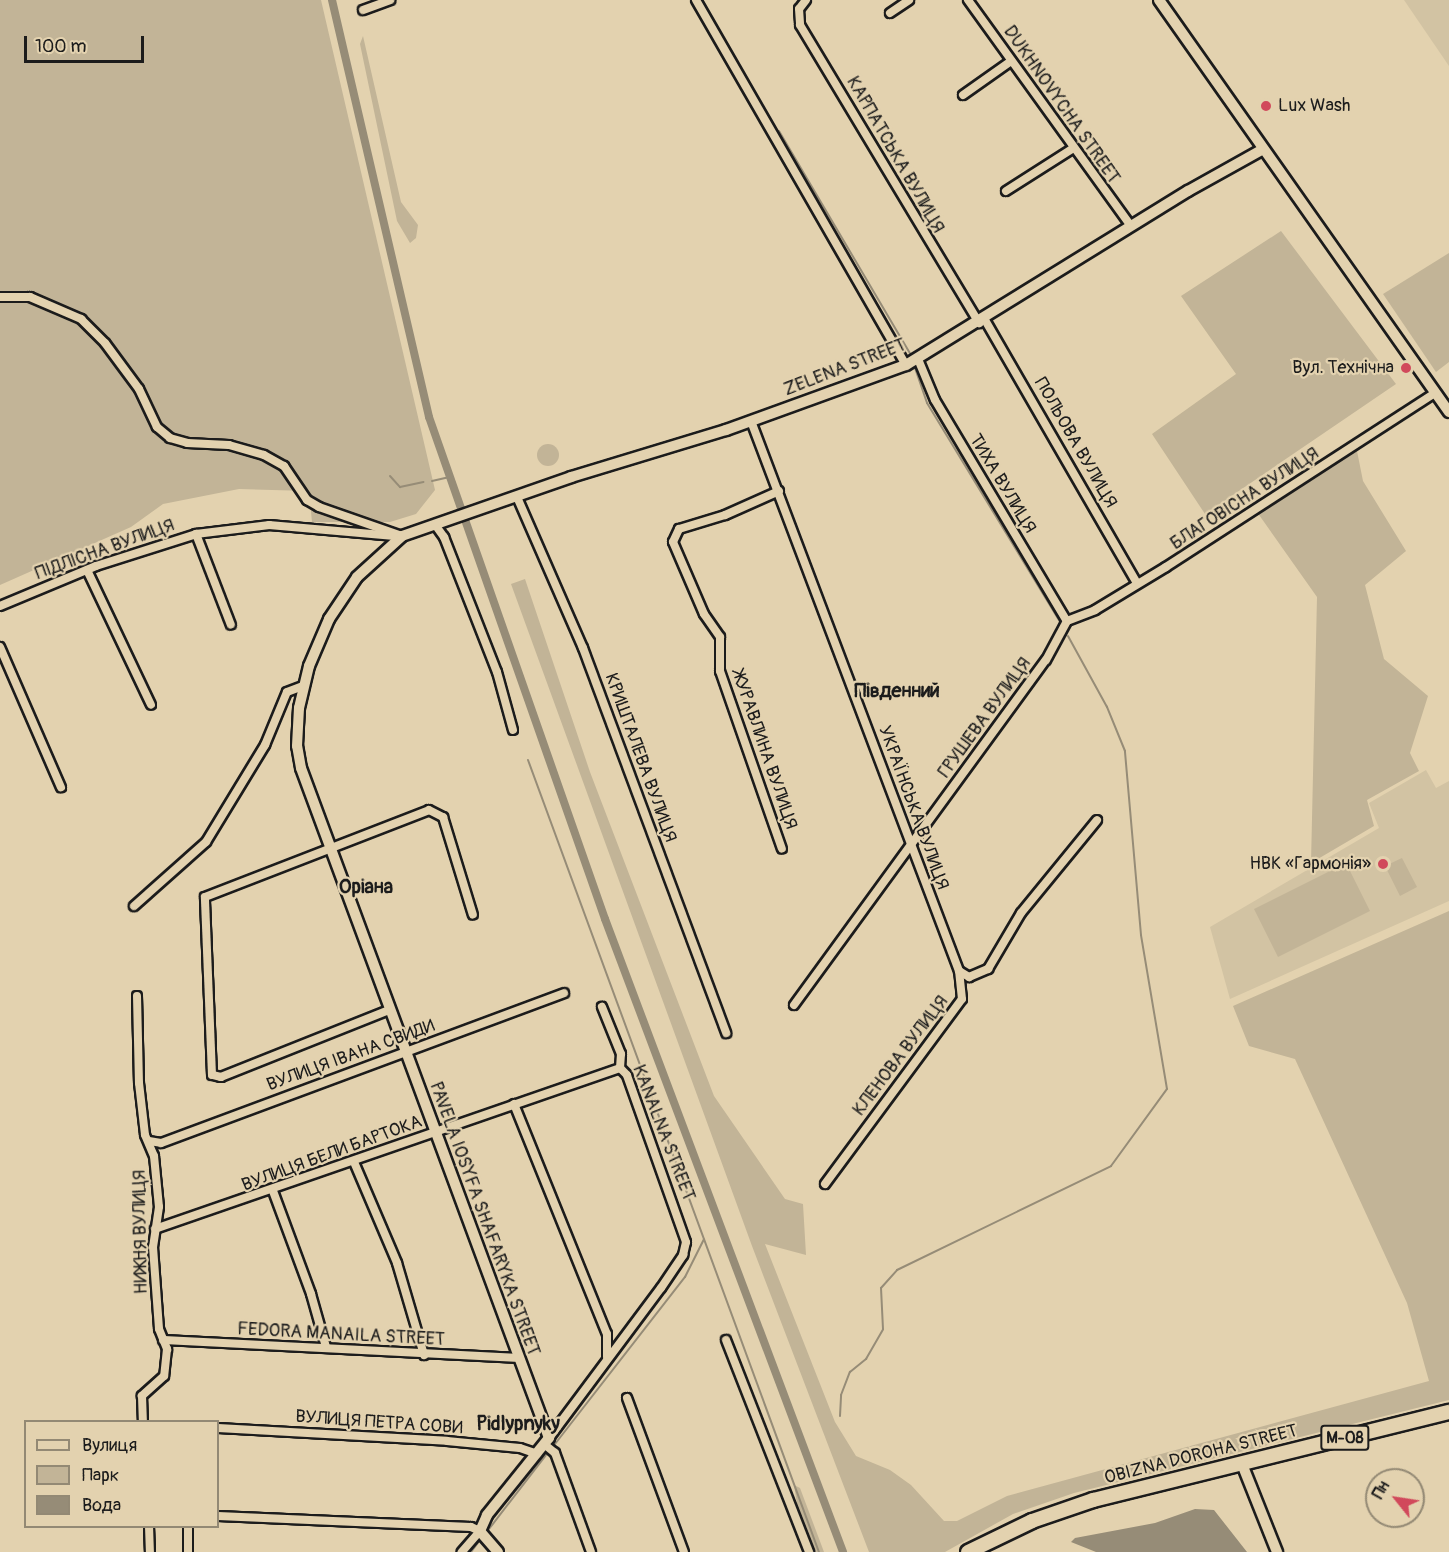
<!DOCTYPE html>
<meta charset="utf-8">
<style>
body{margin:0}
#map{position:relative;width:1449px;height:1552px;overflow:hidden;background:#e3d2af;font-family:Pangolin,sans-serif}
div>[style]{position:absolute}
[style*='--x']{left:calc(var(--x)*1px);top:calc(var(--y)*1px);width:calc(var(--w)*1px);rotate:calc(var(--a)*1deg)}
.built>*{inset:0;background:#d2c3a3}
.green>*{inset:0;background:#c2b497}
.round{border-radius:50%}
.water>*{inset:0;background:#968c77}
.stream>*{height:2px;margin:-1px;padding:0 1px;transform-origin:1px;border-radius:1px;background:#968c77}
.canal>*{height:8px;margin:-4px;padding:0 4px;transform-origin:4px;border-radius:4px;background:#968c77}
.roads{filter:drop-shadow(2px 0 #1c1c1c) drop-shadow(-2px 0 #1c1c1c) drop-shadow(0 2px #1c1c1c) drop-shadow(0 -2px #1c1c1c)}
.minor>*{height:8px;margin:-4px;padding:0 4px;transform-origin:4px;border-radius:4px;background:#e3d2af}
.tertiary>*{height:10px;margin:-5px;padding:0 5px;transform-origin:5px;border-radius:5px;background:#e3d2af}
.secondary>*{height:10px;margin:-5px;padding:0 5px;transform-origin:5px;border-radius:5px;background:#e3d2af}
.trunk>*{height:14px;margin:-7px;padding:0 7px;transform-origin:7px;border-radius:7px;background:#e3d2af}
.dots>*{width:16px;height:16px;translate:-50% -50%;box-sizing:border-box;border:3px solid #e3d2af;border-radius:50%}
span{translate:-50% -50%;white-space:nowrap;text-align:center;line-height:1.15;-webkit-text-stroke:4.5px #e3d2af;paint-order:stroke}
.shield-label span{padding:2px 4px;background:#e3d2af;border:2px solid;border-radius:4px;-webkit-text-stroke-width:0}
.shield-label{font-size:16px;color:#1c1c1c;font-weight:700}
.street-label{font-size:18px;color:#1c1c1c}
.poi-label{font-size:18px;color:#1c1c1c}
.left{translate:0 -50%;text-align:left}
.right{translate:-100% -50%;text-align:right}
.neighbourhood-label{font-size:20px;color:#1c1c1c;font-weight:700}
.legend{position:absolute;left:24px;top:1420px;width:195px;height:108px;box-sizing:border-box;background:#e3d2af;border:2px solid #938974;margin:0;padding:8px 10px;list-style:none;font-size:18px;color:#1c1c1c}
.legend li{display:flex;align-items:center;gap:12px;height:30px}
.legend b{width:30px;border:2px solid #938974}
.north{position:absolute;left:1365px;top:1468px;width:60px;height:60px;box-sizing:border-box;background:#e3d2af;border:2px solid #938974;border-radius:50%;rotate:300deg;font-size:16px;font-weight:700;line-height:24px;text-align:center;color:#1c1c1c}
.north::after{content:'';display:block;margin:auto;width:21px;height:27px;background:#d1495b;clip-path:polygon(50% 0,100% 100%,50% 72%,0 100%)}
.scale{position:absolute;left:24px;top:36px;width:120px;height:27px;box-sizing:border-box;border:3px solid #1c1c1c;border-top:0;padding-left:8px;font-size:18px;line-height:21px;white-space:nowrap;color:#1c1c1c;-webkit-text-stroke:4px #e3d2af;paint-order:stroke}
</style>
<div id="map">
<div class="built">
<i style="clip-path:polygon(1404px 0,1449px 0,1449px 66px)"></i>
<i style="clip-path:polygon(1426px 770px,1436px 788px,1449px 781px,1449px 901px,1230px 999px,1210px 927px,1379px 828px,1369px 803px)"></i>
</div>
<div class="green">
<i style="clip-path:polygon(0 0,321px 0,435px 490px,416px 514px,390px 522px,312px 522px,309px 491px,239px 489px,163px 504px,131px 527px,0 585px)"></i>
<i style="clip-path:polygon(363px 36px,401px 202px,418px 225px,416px 238px,410px 243px,397px 221px,360px 44px)"></i>
<i style="clip-path:polygon(1281px 231px,1396px 384px,1205px 514px,1152px 434px,1236px 374px,1181px 296px)"></i>
<i style="clip-path:polygon(1449px 253px,1449px 362px,1436px 372px,1383px 294px)"></i>
<i class="round" style="left:537px;top:444px;width:22px;height:22px"></i>
<i style="clip-path:polygon(1357px 451px,1363px 481px,1406px 551px,1365px 585px,1384px 659px,1428px 696px,1410px 753px,1419px 771px,1367px 800px,1374px 826px,1311px 863px,1317px 597px,1257px 512px)"></i>
<i style="clip-path:polygon(525px 579px,590px 772px,714px 1096px,785px 1199px,803px 1204px,806px 1255px,765px 1244px,835px 1422px,856px 1456px,890px 1470px,911px 1485px,944px 1521px,957px 1521px,1007px 1496px,1429px 1381px,1407px 1303px,1295px 1059px,1249px 1046px,1233px 1006px,1449px 911px,1449px 1400px,1074px 1493px,1013px 1514px,945px 1552px,869px 1552px,752px 1246px,511px 584px)"></i>
<i style="clip-path:polygon(1402px 858px,1417px 887px,1400px 896px,1385px 866px)"></i>
<i style="clip-path:polygon(1346px 863px,1370px 911px,1278px 957px,1254px 909px)"></i>
<i style="clip-path:polygon(794px 1485px,800px 1488px,824px 1552px,815px 1552px,798px 1510px)"></i>
</div>
<div class="water">
<i style="clip-path:polygon(1195px 1509px,1214px 1510px,1247px 1552px,1096px 1552px,1071px 1542px,1075px 1538px,1155px 1523px)"></i>
</div>
<div class="stream">
<i style="--x:779;--y:131;--w:260;--a:59.5"></i>
<i style="--x:915;--y:368;--w:37;--a:71"></i>
<i style="--x:927;--y:403;--w:258;--a:58.7"></i>
<i style="--x:390;--y:476;--w:15;--a:48"></i>
<i style="--x:400;--y:487;--w:24;--a:-12"></i>
<i style="--x:432;--y:481;--w:18;--a:-13"></i>
<i style="--x:528;--y:760;--w:844;--a:69.83"></i>
<i style="--x:840;--y:1416;--w:21;--a:-87"></i>
<i style="--x:841;--y:1395;--w:25;--a:-69"></i>
<i style="--x:850;--y:1372;--w:21;--a:-39"></i>
<i style="--x:866;--y:1359;--w:34;--a:-60"></i>
<i style="--x:883;--y:1329;--w:41;--a:-92.8"></i>
<i style="--x:881;--y:1288;--w:24;--a:-48"></i>
<i style="--x:897;--y:1270;--w:238;--a:-25.9"></i>
<i style="--x:1111;--y:1166;--w:95;--a:-54"></i>
<i style="--x:1167;--y:1089;--w:156;--a:-99.6"></i>
<i style="--x:1141;--y:935;--w:185;--a:-95"></i>
<i style="--x:1125;--y:751;--w:48;--a:-112.2"></i>
<i style="--x:1107;--y:707;--w:81;--a:-118.8"></i>
<i style="--x:555;--y:1444;--w:212;--a:-52.1"></i>
<i style="--x:685;--y:1277;--w:42;--a:-63.4"></i>
<i style="--x:489;--y:1529;--w:93;--a:-52.4"></i>
<i style="--x:471;--y:1552;--w:15;--a:-53"></i>
</div>
<div class="canal">
<i style="--x:332;--y:0;--w:428;--a:76.9"></i>
<i style="--x:429;--y:417;--w:532;--a:70.68"></i>
<i style="--x:605;--y:919;--w:676;--a:69.39"></i>
</div>
<div class="roads">
<div class="minor">
<i style="--x:696;--y:0;--w:421;--a:60.1"></i>
<i style="--x:806;--y:0;--w:11;--a:128"></i>
<i style="--x:799;--y:9;--w:16;--a:86"></i>
<i style="--x:800;--y:25;--w:348;--a:59"></i>
<i style="--x:968;--y:0;--w:279;--a:54.2"></i>
<i style="--x:363;--y:10;--w:29;--a:-20"></i>
<i style="--x:890;--y:13;--w:23;--a:-34"></i>
<i style="--x:963;--y:95;--w:59;--a:-35.3"></i>
<i style="--x:1006;--y:191;--w:78;--a:-32.5"></i>
<i style="--x:0;--y:297;--w:30;--a:0"></i>
<i style="--x:30;--y:297;--w:56;--a:23.3"></i>
<i style="--x:81;--y:319;--w:34;--a:45"></i>
<i style="--x:105;--y:343;--w:57;--a:53.5"></i>
<i style="--x:139;--y:389;--w:42;--a:64.7"></i>
<i style="--x:157;--y:427;--w:17;--a:40"></i>
<i style="--x:170;--y:438;--w:18;--a:16"></i>
<i style="--x:187;--y:443;--w:42;--a:2.7"></i>
<i style="--x:229;--y:445;--w:36;--a:16"></i>
<i style="--x:264;--y:455;--w:23;--a:29"></i>
<i style="--x:284;--y:466;--w:41;--a:55.9"></i>
<i style="--x:307;--y:500;--w:14;--a:30"></i>
<i style="--x:319;--y:507;--w:88;--a:19.3"></i>
<i style="--x:985;--y:320;--w:302;--a:60"></i>
<i style="--x:918;--y:359;--w:44;--a:67.5"></i>
<i style="--x:935;--y:400;--w:257;--a:59.2"></i>
<i style="--x:751;--y:421;--w:588;--a:69.28"></i>
<i style="--x:779;--y:491;--w:59;--a:156"></i>
<i style="--x:725;--y:515;--w:48;--a:163.1"></i>
<i style="--x:679;--y:529;--w:14;--a:115"></i>
<i style="--x:673;--y:542;--w:78;--a:66.7"></i>
<i style="--x:704;--y:614;--w:28;--a:55"></i>
<i style="--x:720;--y:637;--w:34;--a:90"></i>
<i style="--x:720;--y:671;--w:188;--a:70.8"></i>
<i style="--x:517;--y:497;--w:165;--a:66.4"></i>
<i style="--x:583;--y:648;--w:411;--a:69.6"></i>
<i style="--x:436;--y:526;--w:14;--a:54"></i>
<i style="--x:444;--y:537;--w:145;--a:68.6"></i>
<i style="--x:497;--y:672;--w:60;--a:74.6"></i>
<i style="--x:196;--y:534;--w:97;--a:69"></i>
<i style="--x:87;--y:570;--w:149;--a:64.6"></i>
<i style="--x:0;--y:606;--w:104;--a:-22.6"></i>
<i style="--x:96;--y:566;--w:105;--a:-17.7"></i>
<i style="--x:196;--y:534;--w:74;--a:-7"></i>
<i style="--x:269;--y:525;--w:126;--a:5"></i>
<i style="--x:1067;--y:621;--w:30;--a:-21"></i>
<i style="--x:1095;--y:610;--w:83;--a:-31.2"></i>
<i style="--x:1166;--y:567;--w:320;--a:-32.9"></i>
<i style="--x:0;--y:647;--w:153;--a:66.5"></i>
<i style="--x:134;--y:906;--w:96;--a:-41.6"></i>
<i style="--x:206;--y:842;--w:114;--a:-58.7"></i>
<i style="--x:265;--y:745;--w:57;--a:-67.5"></i>
<i style="--x:287;--y:692;--w:17;--a:-21"></i>
<i style="--x:137;--y:996;--w:87;--a:88.7"></i>
<i style="--x:139;--y:1083;--w:52;--a:83.4"></i>
<i style="--x:145;--y:1135;--w:23;--a:67"></i>
<i style="--x:154;--y:1156;--w:51;--a:84.4"></i>
<i style="--x:159;--y:1207;--w:40;--a:98.5"></i>
<i style="--x:153;--y:1247;--w:82;--a:85.8"></i>
<i style="--x:159;--y:1329;--w:22;--a:68"></i>
<i style="--x:167;--y:1349;--w:27;--a:96"></i>
<i style="--x:164;--y:1376;--w:30;--a:138"></i>
<i style="--x:142;--y:1396;--w:26;--a:88"></i>
<i style="--x:794;--y:1005;--w:427;--a:-53.9"></i>
<i style="--x:1046;--y:660;--w:44;--a:-61.7"></i>
<i style="--x:389;--y:1010;--w:181;--a:158.3"></i>
<i style="--x:221;--y:1077;--w:9;--a:-167"></i>
<i style="--x:212;--y:1075;--w:178;--a:-92.3"></i>
<i style="--x:205;--y:897;--w:240;--a:-21.2"></i>
<i style="--x:429;--y:810;--w:16;--a:27"></i>
<i style="--x:443;--y:817;--w:102;--a:73"></i>
<i style="--x:514;--y:1104;--w:248;--a:68"></i>
<i style="--x:607;--y:1334;--w:23;--a:90"></i>
<i style="--x:149;--y:1141;--w:12;--a:9"></i>
<i style="--x:161;--y:1143;--w:430;--a:-20.4"></i>
<i style="--x:354;--y:1162;--w:110;--a:66.9"></i>
<i style="--x:397;--y:1263;--w:96;--a:73.6"></i>
<i style="--x:825;--y:1184;--w:230;--a:-53.5"></i>
<i style="--x:962;--y:999;--w:28;--a:-96"></i>
<i style="--x:959;--y:971;--w:12;--a:31"></i>
<i style="--x:969;--y:977;--w:21;--a:-23"></i>
<i style="--x:988;--y:969;--w:65;--a:-59.5"></i>
<i style="--x:1021;--y:913;--w:120;--a:-50.7"></i>
<i style="--x:273;--y:1191;--w:110;--a:69.7"></i>
<i style="--x:311;--y:1294;--w:55;--a:74.2"></i>
<i style="--x:155;--y:1229;--w:492;--a:-19.1"></i>
<i style="--x:163;--y:1340;--w:353;--a:2.9"></i>
<i style="--x:726;--y:1340;--w:228;--a:68.6"></i>
<i style="--x:627;--y:1398;--w:164;--a:69.7"></i>
<i style="--x:218;--y:1428;--w:229;--a:3.2"></i>
<i style="--x:447;--y:1441;--w:73;--a:5.5"></i>
<i style="--x:520;--y:1448;--w:18;--a:19"></i>
<i style="--x:549;--y:1438;--w:187;--a:-53.3"></i>
<i style="--x:661;--y:1288;--w:40;--a:-56"></i>
<i style="--x:683;--y:1255;--w:13;--a:-77"></i>
<i style="--x:686;--y:1242;--w:177;--a:-109.5"></i>
<i style="--x:627;--y:1075;--w:10;--a:-135"></i>
<i style="--x:620;--y:1068;--w:14;--a:-86"></i>
<i style="--x:621;--y:1054;--w:51;--a:-112"></i>
<i style="--x:544;--y:1444;--w:14;--a:39"></i>
<i style="--x:555;--y:1453;--w:105;--a:70"></i>
<i style="--x:218;--y:1516;--w:253;--a:2.5"></i>
<i style="--x:471;--y:1527;--w:10;--a:24"></i>
<i style="--x:480;--y:1531;--w:28;--a:131"></i>
<i style="--x:149;--y:1526;--w:26;--a:88"></i>
<i style="--x:188;--y:1526;--w:26;--a:90"></i>
</div>
<div class="tertiary">
<i style="--x:1242;--y:1464;--w:95;--a:68.3"></i>
<i style="--x:498;--y:1552;--w:28;--a:-131"></i>
<i style="--x:480;--y:1531;--w:17;--a:-66"></i>
<i style="--x:487;--y:1515;--w:99;--a:-51.2"></i>
<i style="--x:549;--y:1438;--w:714;--a:-110.31"></i>
<i style="--x:301;--y:768;--w:22;--a:-100"></i>
<i style="--x:297;--y:746;--w:38;--a:-87"></i>
<i style="--x:299;--y:708;--w:43;--a:-76.6"></i>
<i style="--x:309;--y:666;--w:51;--a:-66.9"></i>
<i style="--x:329;--y:619;--w:50;--a:-56.3"></i>
<i style="--x:357;--y:577;--w:61;--a:-42.3"></i>
<i style="--x:402;--y:536;--w:179;--a:-19.2"></i>
<i style="--x:571;--y:477;--w:162;--a:-16.9"></i>
<i style="--x:726;--y:430;--w:191;--a:-19.9"></i>
<i style="--x:906;--y:365;--w:331;--a:-31.7"></i>
<i style="--x:1188;--y:191;--w:86;--a:-29.2"></i>
</div>
<div class="secondary">
<i style="--x:1159;--y:0;--w:504;--a:54.86"></i>
</div>
<div class="trunk">
<i style="--x:968;--y:1552;--w:71;--a:-25.8"></i>
<i style="--x:1032;--y:1521;--w:65;--a:-19"></i>
<i style="--x:1093;--y:1500;--w:367;--a:-13.9"></i>
</div>
</div>
<div class="dots">
<i style="left:1266px;top:106px;background:#d1495b"></i>
<i style="left:1406px;top:368px;background:#d1495b"></i>
<i style="left:1383px;top:864px;background:#d1495b"></i>
</div>
<div class="shield-label">
<span style="left:1345px;top:1438px">М-08</span>
</div>
<div class="street-label">
<span style="left:1061px;top:105px;rotate:55deg">DUKHNOVYCHA STREET</span>
<span style="left:895px;top:155px;rotate:60deg">КАРПАТСЬКА ВУЛИЦЯ</span>
<span style="left:845px;top:368px;rotate:-21deg">ZELENA STREET</span>
<span style="left:1075px;top:443px;rotate:60deg">ПОЛЬОВА ВУЛИЦЯ</span>
<span style="left:1002px;top:484px;rotate:59deg">ТИХА ВУЛИЦЯ</span>
<span style="left:1245px;top:499px;rotate:-33deg">БЛАГОВІСНА ВУЛИЦЯ</span>
<span style="left:105px;top:550px;rotate:-20deg">ПІДЛІСНА ВУЛИЦЯ</span>
<span style="left:985px;top:718px;rotate:-54deg">ГРУШЕВА ВУЛИЦЯ</span>
<span style="left:764px;top:750px;rotate:71deg">ЖУРАВЛИНА ВУЛИЦЯ</span>
<span style="left:640px;top:758px;rotate:70deg">КРИШТАЛЕВА ВУЛИЦЯ</span>
<span style="left:913px;top:808px;rotate:70deg">УКРАЇНСЬКА ВУЛИЦЯ</span>
<span style="left:351px;top:1056px;rotate:-20deg">ВУЛИЦЯ ІВАНА СВИДИ</span>
<span style="left:901px;top:1056px;rotate:-53deg">КЛЕНОВА ВУЛИЦЯ</span>
<span style="left:663px;top:1133px;rotate:69deg">KANALNA STREET</span>
<span style="left:332px;top:1154px;rotate:-20deg">ВУЛИЦЯ БЕЛИ БАРТОКА</span>
<span style="left:484px;top:1219px;rotate:70deg">PAVELA IOSYFA SHAFARYKA STREET</span>
<span style="left:141px;top:1232px;rotate:-91deg">НИЖНЯ ВУЛИЦЯ</span>
<span style="left:341px;top:1335px;rotate:3deg">FEDORA MANAILA STREET</span>
<span style="left:379px;top:1423px;rotate:4deg">ВУЛИЦЯ ПЕТРА СОВИ</span>
<span style="left:1201px;top:1455px;rotate:-14deg">OBIZNA DOROHA STREET</span>
</div>
<div class="poi-label">
<span class="left" style="left:1278px;top:106px">Lux Wash</span>
<span class="right" style="left:1394px;top:368px">Вул. Технічна</span>
<span class="right" style="left:1371px;top:864px">НВК «Гармонія»</span>
</div>
<div class="neighbourhood-label">
<span style="left:897px;top:690px">Південний</span>
<span style="left:366px;top:886px">Оріана</span>
<span style="left:518px;top:1423px">Pidlypnyky</span>
</div>
<ul class="legend">
<li><b style="height:8px;background:#e3d2af"></b>Вулиця</li>
<li><b style="height:16px;background:#c2b497"></b>Парк</li>
<li><b style="height:16px;background:#968c77"></b>Вода</li>
</ul>
<div class="north">Пн</div>
<div class="scale">100 m</div>
</div>
